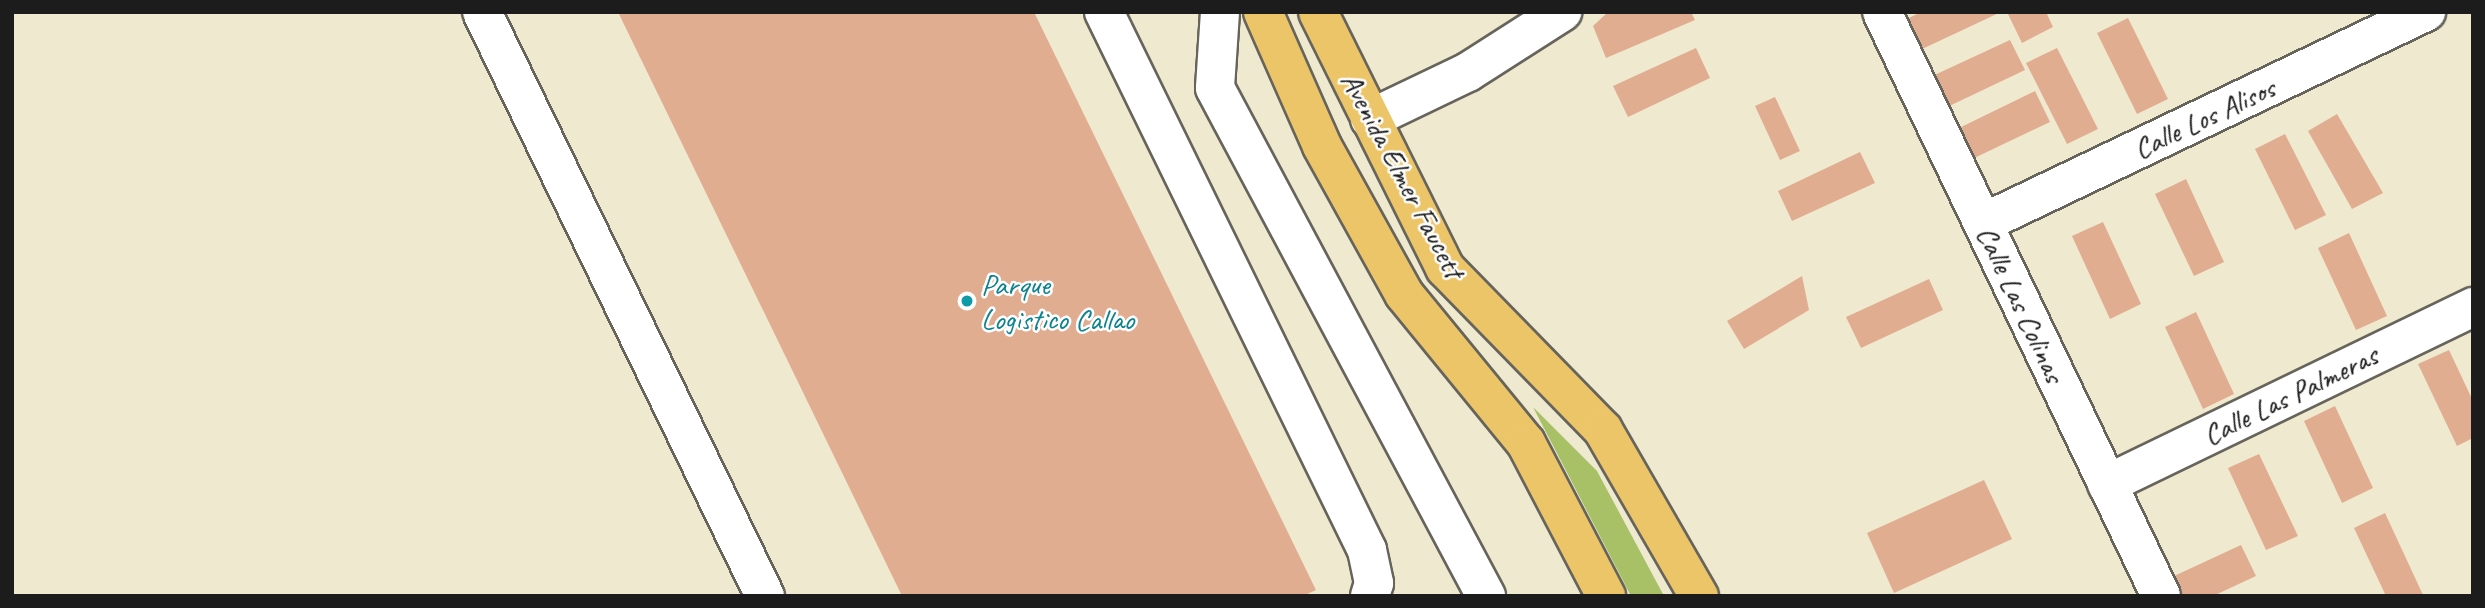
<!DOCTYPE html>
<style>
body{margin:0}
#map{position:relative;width:2485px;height:608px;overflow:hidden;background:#efe9cf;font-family:Caveat,sans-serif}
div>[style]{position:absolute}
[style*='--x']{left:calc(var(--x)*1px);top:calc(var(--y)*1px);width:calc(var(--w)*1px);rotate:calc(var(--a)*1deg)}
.green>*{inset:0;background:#a8c166}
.building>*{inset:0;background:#e1ad91}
.roads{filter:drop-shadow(2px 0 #66645b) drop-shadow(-2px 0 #66645b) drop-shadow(0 2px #66645b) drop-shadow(0 -2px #66645b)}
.minor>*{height:38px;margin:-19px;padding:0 19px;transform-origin:19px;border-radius:19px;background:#fff}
.highway>*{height:38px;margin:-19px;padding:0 19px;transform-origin:19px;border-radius:19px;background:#edc569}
.dots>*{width:19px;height:19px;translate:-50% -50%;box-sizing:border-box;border:4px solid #fff;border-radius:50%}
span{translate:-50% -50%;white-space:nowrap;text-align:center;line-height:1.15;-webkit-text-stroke:5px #fff;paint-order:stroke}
.street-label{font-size:30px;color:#1c1c1c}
.culture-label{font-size:30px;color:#0d838f}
.left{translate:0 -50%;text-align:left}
.frame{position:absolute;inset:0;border:14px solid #1c1c1c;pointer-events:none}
</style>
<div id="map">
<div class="green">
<i style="clip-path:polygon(1533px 407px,1597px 471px,1664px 596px,1631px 596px)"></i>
</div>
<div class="building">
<i style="clip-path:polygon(618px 12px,1034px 12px,1316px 590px,1303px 596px,902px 596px)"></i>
<i style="clip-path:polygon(1608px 12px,1691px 12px,1695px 20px,1606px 58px,1593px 26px)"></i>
<i style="clip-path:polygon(1921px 12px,2001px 12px,1920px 50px,1905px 20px)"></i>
<i style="clip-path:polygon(2007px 12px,2046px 12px,2053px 27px,2022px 43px)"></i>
<i style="clip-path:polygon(2128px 18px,2168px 99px,2137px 114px,2097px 33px)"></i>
<i style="clip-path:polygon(2010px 40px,2025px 70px,1943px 109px,1928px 78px)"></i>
<i style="clip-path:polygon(1696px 48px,1710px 78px,1628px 117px,1613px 86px)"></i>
<i style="clip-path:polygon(2057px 48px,2098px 129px,2067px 144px,2026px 63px)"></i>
<i style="clip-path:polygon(2035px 91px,2050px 122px,1968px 161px,1953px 131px)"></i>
<i style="clip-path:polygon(1775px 97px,1800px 151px,1780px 160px,1755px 106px)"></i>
<i style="clip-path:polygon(2337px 114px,2383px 193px,2352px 209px,2308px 131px)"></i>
<i style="clip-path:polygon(2285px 134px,2326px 215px,2295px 230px,2255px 149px)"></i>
<i style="clip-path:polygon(1860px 152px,1875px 183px,1792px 221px,1778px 191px)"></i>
<i style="clip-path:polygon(2186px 179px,2224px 262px,2194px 276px,2155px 194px)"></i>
<i style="clip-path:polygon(2103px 222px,2141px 304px,2110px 319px,2072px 236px)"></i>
<i style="clip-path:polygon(2349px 233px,2387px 316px,2356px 330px,2318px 248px)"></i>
<i style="clip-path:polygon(1802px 276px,1809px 310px,1744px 349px,1727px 321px)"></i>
<i style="clip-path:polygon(1929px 279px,1943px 310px,1861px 348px,1846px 317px)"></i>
<i style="clip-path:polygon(2196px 312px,2234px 394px,2203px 409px,2165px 327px)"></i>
<i style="clip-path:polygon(2449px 350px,2473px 401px,2473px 438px,2457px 446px,2418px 364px)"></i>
<i style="clip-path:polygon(2335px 406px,2373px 488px,2342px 503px,2304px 421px)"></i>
<i style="clip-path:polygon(2259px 454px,2298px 536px,2266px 550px,2228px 468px)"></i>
<i style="clip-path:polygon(1984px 480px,2012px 539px,1894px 593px,1867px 533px)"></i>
<i style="clip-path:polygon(2385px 513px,2423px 595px,2422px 596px,2386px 596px,2354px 528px)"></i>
<i style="clip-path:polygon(2241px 545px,2256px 576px,2213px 596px,2165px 596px,2159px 583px)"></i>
</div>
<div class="roads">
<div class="minor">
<i style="--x:482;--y:12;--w:649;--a:64.15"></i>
<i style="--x:1104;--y:12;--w:599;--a:63.95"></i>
<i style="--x:1367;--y:550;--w:34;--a:78"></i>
<i style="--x:1374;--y:583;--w:14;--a:107"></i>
<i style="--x:1220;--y:12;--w:76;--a:93.8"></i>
<i style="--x:1215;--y:88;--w:576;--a:61.92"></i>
<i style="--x:1882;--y:12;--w:647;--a:64.46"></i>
<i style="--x:1370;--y:119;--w:109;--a:-25.6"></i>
<i style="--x:1468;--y:72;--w:112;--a:-32.6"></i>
<i style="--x:1983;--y:223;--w:491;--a:-25.5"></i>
<i style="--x:2107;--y:484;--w:407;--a:-25.8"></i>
</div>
<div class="highway">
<i style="--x:1263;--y:12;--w:146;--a:66.2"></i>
<i style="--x:1322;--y:146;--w:169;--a:61"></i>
<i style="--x:1404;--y:294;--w:193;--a:50.7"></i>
<i style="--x:1526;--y:443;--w:173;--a:62.4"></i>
<i style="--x:1318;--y:12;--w:286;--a:63.6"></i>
<i style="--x:1445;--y:268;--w:226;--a:45.7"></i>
<i style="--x:1603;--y:430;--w:192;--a:60"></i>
</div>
</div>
<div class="dots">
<i style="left:967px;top:301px;background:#0f9aa8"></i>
</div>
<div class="street-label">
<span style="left:2204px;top:118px;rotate:-25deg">Calle Los Alisos</span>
<span style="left:1403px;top:175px;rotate:62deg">Avenida Elmer Faucett</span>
<span style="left:2021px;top:304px;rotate:65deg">Calle Las Colinas</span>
<span style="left:2290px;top:395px;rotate:-26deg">Calle Las Palmeras</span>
</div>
<div class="culture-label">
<span class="left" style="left:981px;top:301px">Parque<br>Logistico Callao</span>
</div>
<div class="frame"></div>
</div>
